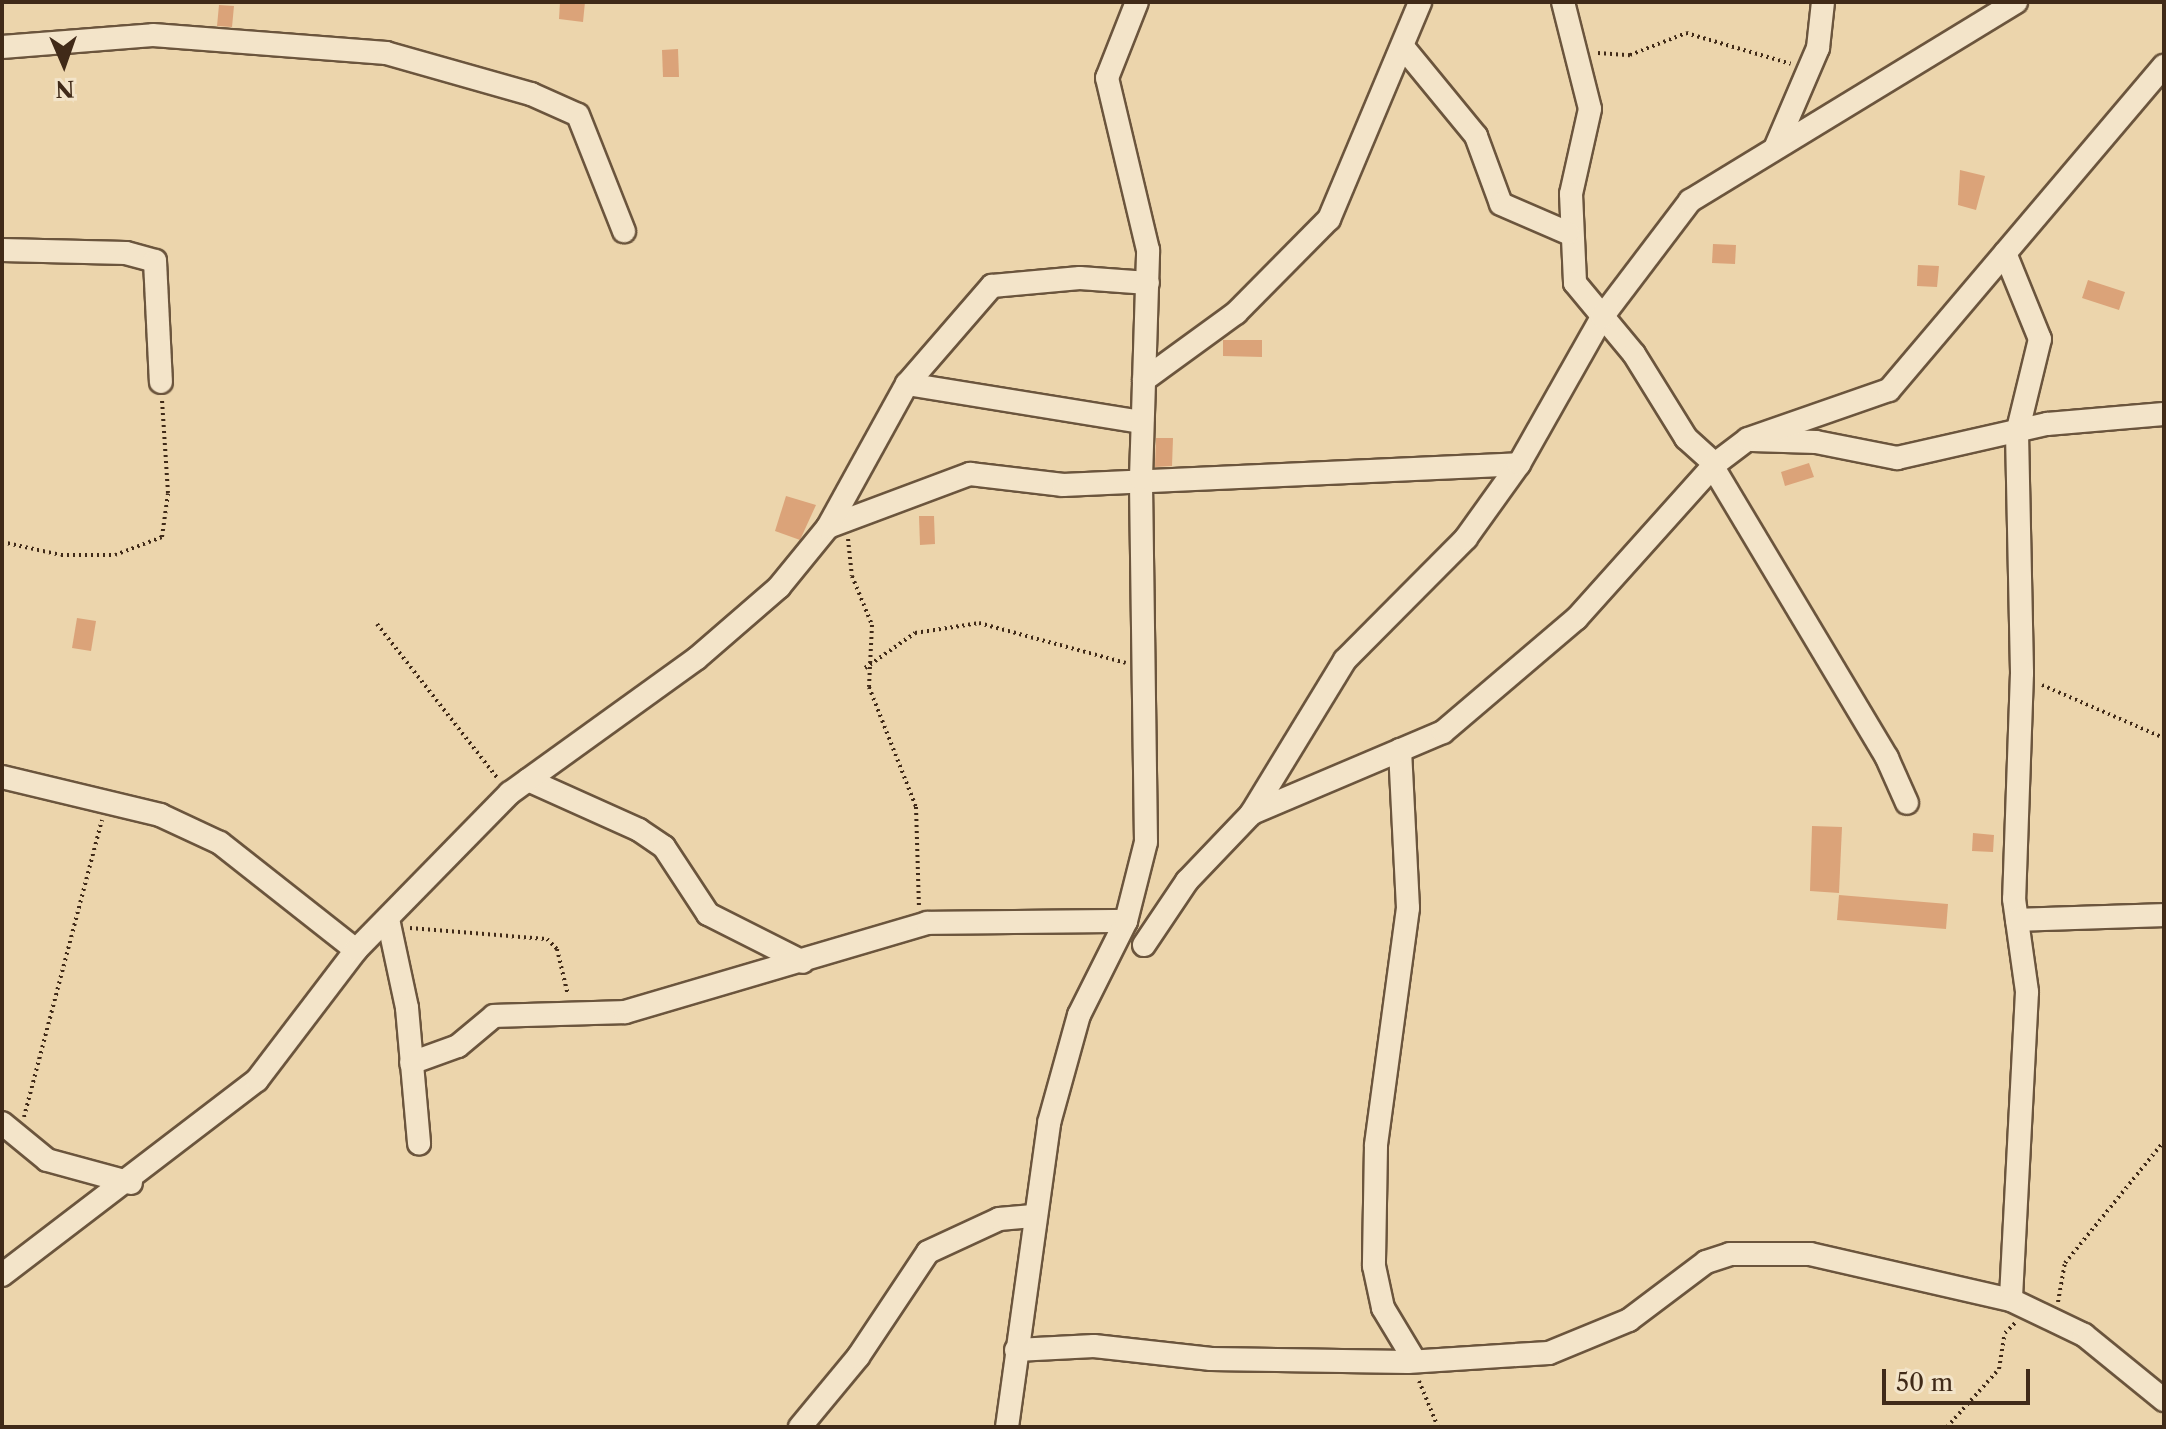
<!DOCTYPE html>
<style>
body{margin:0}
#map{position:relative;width:2166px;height:1429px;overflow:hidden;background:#ecd5ac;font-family:"Libre Caslon Text",serif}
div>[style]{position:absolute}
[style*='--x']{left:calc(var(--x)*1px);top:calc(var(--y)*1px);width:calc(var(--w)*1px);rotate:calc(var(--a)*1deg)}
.building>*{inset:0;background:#dba379}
.path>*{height:4px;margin-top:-2px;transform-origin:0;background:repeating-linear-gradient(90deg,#402a18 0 2px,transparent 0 6px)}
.roads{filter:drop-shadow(2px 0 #6b553d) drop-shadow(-2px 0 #6b553d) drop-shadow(0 2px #6b553d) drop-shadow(0 -2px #6b553d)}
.minor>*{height:22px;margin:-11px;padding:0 11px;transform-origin:11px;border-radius:11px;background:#f3e4c9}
span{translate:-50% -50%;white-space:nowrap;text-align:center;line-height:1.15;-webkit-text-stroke:6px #f3e4c9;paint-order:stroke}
.frame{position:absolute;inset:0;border:4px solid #402a18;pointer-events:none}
.north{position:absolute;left:24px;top:24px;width:80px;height:80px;-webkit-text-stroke:6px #f3e4c9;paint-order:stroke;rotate:178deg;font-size:22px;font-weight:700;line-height:32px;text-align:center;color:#402a18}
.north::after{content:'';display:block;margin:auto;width:28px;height:36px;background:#402a18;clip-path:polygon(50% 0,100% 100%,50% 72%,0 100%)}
.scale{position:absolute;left:1882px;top:1369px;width:148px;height:36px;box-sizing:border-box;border:4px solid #402a18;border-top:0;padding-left:10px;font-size:24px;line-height:28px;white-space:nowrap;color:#402a18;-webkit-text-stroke:6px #f3e4c9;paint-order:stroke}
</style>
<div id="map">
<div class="building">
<i style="clip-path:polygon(560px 2px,585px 2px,583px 22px,559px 19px)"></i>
<i style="clip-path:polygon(219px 5px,234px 6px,232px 27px,217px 26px)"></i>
<i style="clip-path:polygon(678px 49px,679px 77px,663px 77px,662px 50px)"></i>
<i style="clip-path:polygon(1960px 170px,1985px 176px,1976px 210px,1958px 205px)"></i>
<i style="clip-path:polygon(1713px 244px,1736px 245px,1735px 264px,1712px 263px)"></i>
<i style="clip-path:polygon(1918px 265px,1939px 266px,1937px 287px,1917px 286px)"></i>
<i style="clip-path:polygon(2088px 280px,2125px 292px,2119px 310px,2082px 298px)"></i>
<i style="clip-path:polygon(1223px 340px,1262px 340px,1262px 357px,1223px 356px)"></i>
<i style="clip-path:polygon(1156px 438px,1173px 438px,1172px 466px,1155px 467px)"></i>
<i style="clip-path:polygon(1809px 463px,1814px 477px,1785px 486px,1781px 472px)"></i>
<i style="clip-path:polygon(786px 496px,816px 505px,800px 540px,775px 531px)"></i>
<i style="clip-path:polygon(919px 516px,934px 516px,935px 544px,920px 545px)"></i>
<i style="clip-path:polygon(77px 618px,96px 621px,91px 651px,72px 648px)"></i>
<i style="clip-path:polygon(1812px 826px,1842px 827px,1839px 893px,1810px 891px)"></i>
<i style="clip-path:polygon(1973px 833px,1994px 835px,1993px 852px,1972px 851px)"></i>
<i style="clip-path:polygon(1839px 895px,1948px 904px,1946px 929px,1837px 920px)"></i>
</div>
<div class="path">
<i style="--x:1598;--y:53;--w:32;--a:4"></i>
<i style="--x:1630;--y:55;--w:60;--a:-21.4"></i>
<i style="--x:1686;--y:33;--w:109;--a:16.4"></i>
<i style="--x:848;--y:539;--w:37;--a:84"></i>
<i style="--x:852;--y:576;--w:53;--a:67.8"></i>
<i style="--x:872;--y:625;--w:62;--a:92.8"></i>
<i style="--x:869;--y:687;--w:129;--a:68.6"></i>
<i style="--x:916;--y:807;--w:100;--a:88.3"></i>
<i style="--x:2;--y:542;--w:60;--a:12.4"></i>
<i style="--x:61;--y:555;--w:54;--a:0"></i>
<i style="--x:115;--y:555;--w:50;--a:-21"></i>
<i style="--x:162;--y:537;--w:44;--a:-82.2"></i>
<i style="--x:168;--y:493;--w:93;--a:-93.7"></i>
<i style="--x:377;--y:624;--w:197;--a:52"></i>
<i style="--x:865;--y:668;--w:61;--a:-35"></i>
<i style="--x:915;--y:633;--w:65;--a:-8.9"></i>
<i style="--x:979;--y:623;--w:152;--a:15.2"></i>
<i style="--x:2042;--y:685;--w:133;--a:23.5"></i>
<i style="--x:410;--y:928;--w:137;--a:4.6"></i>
<i style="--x:547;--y:939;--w:14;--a:45"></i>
<i style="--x:557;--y:949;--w:47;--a:76.6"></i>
<i style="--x:24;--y:1117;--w:307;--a:-75.3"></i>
<i style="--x:2058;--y:1302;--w:40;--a:-80"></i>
<i style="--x:2065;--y:1263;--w:157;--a:-50.9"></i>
<i style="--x:1419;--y:1381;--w:50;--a:67.6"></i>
<i style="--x:1947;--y:1427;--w:78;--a:-48.1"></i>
<i style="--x:1999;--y:1369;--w:36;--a:-81"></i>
<i style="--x:2005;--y:1333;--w:14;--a:-45"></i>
</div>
<div class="roads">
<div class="minor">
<i style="--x:1563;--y:2;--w:110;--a:75.8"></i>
<i style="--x:1590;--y:109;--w:87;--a:102.6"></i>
<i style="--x:1571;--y:194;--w:89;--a:87.4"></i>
<i style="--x:1575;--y:283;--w:92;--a:50.3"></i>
<i style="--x:1634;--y:354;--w:99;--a:58.2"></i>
<i style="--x:1686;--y:438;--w:39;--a:42"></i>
<i style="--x:2;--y:47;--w:151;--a:-4.5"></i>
<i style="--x:153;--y:35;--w:234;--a:4.4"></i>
<i style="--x:386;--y:53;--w:151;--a:15.8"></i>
<i style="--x:531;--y:94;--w:51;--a:24.1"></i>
<i style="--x:578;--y:115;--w:125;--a:68.4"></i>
<i style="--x:1403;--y:47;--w:115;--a:50.6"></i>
<i style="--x:1476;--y:136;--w:72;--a:69.8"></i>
<i style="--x:1501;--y:204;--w:73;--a:23.4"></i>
<i style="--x:1776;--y:146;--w:107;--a:-66.8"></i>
<i style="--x:1818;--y:48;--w:46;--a:-83.8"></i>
<i style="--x:2;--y:250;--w:124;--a:1.4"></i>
<i style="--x:126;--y:253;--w:30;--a:15"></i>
<i style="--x:155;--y:261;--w:121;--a:87.2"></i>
<i style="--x:2005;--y:253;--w:93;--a:67.9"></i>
<i style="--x:2040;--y:339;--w:97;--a:103.7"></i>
<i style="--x:2017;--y:433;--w:240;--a:88.8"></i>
<i style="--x:2022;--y:673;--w:226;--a:92"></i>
<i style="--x:2014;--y:899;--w:94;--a:82"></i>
<i style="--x:2027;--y:992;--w:308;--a:93"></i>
<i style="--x:1144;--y:380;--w:114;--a:-36.1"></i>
<i style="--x:1236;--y:313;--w:132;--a:-45.3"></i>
<i style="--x:1329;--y:219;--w:235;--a:-67.2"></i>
<i style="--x:907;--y:384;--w:238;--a:9.2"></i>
<i style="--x:1752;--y:440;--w:64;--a:1.8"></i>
<i style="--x:1816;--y:442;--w:83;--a:11.2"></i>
<i style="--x:1897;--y:458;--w:154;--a:-12.8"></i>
<i style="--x:2047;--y:424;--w:117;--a:-4.9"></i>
<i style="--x:1713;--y:467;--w:339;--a:59.1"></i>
<i style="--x:1887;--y:758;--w:49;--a:66"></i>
<i style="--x:828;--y:527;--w:152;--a:-20.5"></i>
<i style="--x:970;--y:474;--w:94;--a:6.7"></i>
<i style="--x:1063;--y:485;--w:456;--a:-2.6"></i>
<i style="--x:1400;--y:750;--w:158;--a:87.1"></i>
<i style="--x:1408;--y:908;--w:240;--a:97.7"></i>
<i style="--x:1376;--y:1146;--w:120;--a:91"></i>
<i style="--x:1374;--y:1266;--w:43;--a:77.9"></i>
<i style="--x:1383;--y:1308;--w:62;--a:58.9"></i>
<i style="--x:2;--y:777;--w:163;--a:13.5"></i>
<i style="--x:160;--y:815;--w:66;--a:25"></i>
<i style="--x:220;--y:843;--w:173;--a:38.2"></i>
<i style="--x:528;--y:780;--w:122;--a:24.2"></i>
<i style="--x:639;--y:830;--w:30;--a:34"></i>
<i style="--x:664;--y:847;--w:80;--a:56.7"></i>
<i style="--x:708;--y:914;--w:106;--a:26.8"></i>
<i style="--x:1252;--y:813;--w:207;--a:-23"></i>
<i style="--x:1443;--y:732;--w:175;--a:-40.4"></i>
<i style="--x:1576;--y:619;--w:208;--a:-48.1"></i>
<i style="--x:1715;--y:464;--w:41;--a:-37.1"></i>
<i style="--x:1748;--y:439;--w:149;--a:-19.2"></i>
<i style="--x:1889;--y:390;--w:425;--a:-49.7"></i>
<i style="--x:388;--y:919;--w:91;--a:77.9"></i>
<i style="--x:407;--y:1008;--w:136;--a:84.9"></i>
<i style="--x:2017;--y:920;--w:147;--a:-1.9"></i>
<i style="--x:1144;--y:945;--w:77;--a:-56.1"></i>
<i style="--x:1187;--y:881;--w:93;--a:-46.3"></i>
<i style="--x:1251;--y:814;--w:180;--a:-58.6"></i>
<i style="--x:1345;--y:660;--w:172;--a:-45.2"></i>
<i style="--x:1466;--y:538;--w:91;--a:-54.4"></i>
<i style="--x:1519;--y:464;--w:169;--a:-60.5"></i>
<i style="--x:1602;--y:317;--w:146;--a:-52.8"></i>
<i style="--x:1690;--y:201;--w:382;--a:-31.4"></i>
<i style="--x:411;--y:1063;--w:50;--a:-19.9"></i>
<i style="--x:458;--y:1046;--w:47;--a:-39.8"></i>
<i style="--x:494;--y:1016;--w:131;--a:-1.7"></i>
<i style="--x:625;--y:1012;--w:315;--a:-16.4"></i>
<i style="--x:927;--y:923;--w:199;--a:-0.6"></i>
<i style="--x:2;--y:1123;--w:58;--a:39.4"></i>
<i style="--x:47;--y:1160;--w:87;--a:15.3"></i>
<i style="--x:2;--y:1275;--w:321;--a:-37.4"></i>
<i style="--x:257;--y:1080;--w:163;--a:-52.7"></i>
<i style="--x:356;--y:950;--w:220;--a:-45.6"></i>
<i style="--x:510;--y:793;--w:229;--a:-35.8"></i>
<i style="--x:696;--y:659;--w:110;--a:-40.9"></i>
<i style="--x:779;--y:587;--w:77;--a:-50.8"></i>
<i style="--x:828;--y:527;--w:163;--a:-61.1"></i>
<i style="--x:907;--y:384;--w:130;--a:-49.1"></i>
<i style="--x:992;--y:286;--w:88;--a:-5.2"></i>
<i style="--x:1080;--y:278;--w:68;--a:4.2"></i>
<i style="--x:1016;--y:1350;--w:78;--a:-2.9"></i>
<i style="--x:1094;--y:1346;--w:118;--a:6.3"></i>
<i style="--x:1211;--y:1359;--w:197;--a:0.9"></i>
<i style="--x:1408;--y:1362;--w:141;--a:-3.7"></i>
<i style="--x:1549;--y:1353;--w:87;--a:-22.4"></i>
<i style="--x:1629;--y:1320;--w:96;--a:-37"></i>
<i style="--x:1706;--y:1262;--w:25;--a:-18"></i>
<i style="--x:1730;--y:1254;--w:80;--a:0"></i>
<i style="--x:1810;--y:1254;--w:206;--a:12.9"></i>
<i style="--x:2011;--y:1300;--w:81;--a:25.6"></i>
<i style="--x:2084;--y:1335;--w:103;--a:39.1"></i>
<i style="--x:800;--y:1427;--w:91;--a:-50.4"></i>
<i style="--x:858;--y:1357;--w:126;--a:-56.3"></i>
<i style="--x:928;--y:1252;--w:78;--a:-24.9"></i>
<i style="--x:999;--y:1219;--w:34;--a:-5"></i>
<i style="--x:1007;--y:1427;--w:307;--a:-82.1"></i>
<i style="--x:1049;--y:1123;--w:112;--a:-74.5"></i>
<i style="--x:1079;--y:1015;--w:105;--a:-63.4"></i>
<i style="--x:1126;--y:921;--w:81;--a:-75.8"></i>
<i style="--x:1146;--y:842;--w:364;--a:-90.8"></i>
<i style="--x:1141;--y:478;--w:228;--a:-88.2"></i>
<i style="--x:1148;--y:250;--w:177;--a:-103.4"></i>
<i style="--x:1107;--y:78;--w:82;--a:-68.5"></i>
</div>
</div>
<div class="frame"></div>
<div class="north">N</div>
<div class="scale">50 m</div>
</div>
